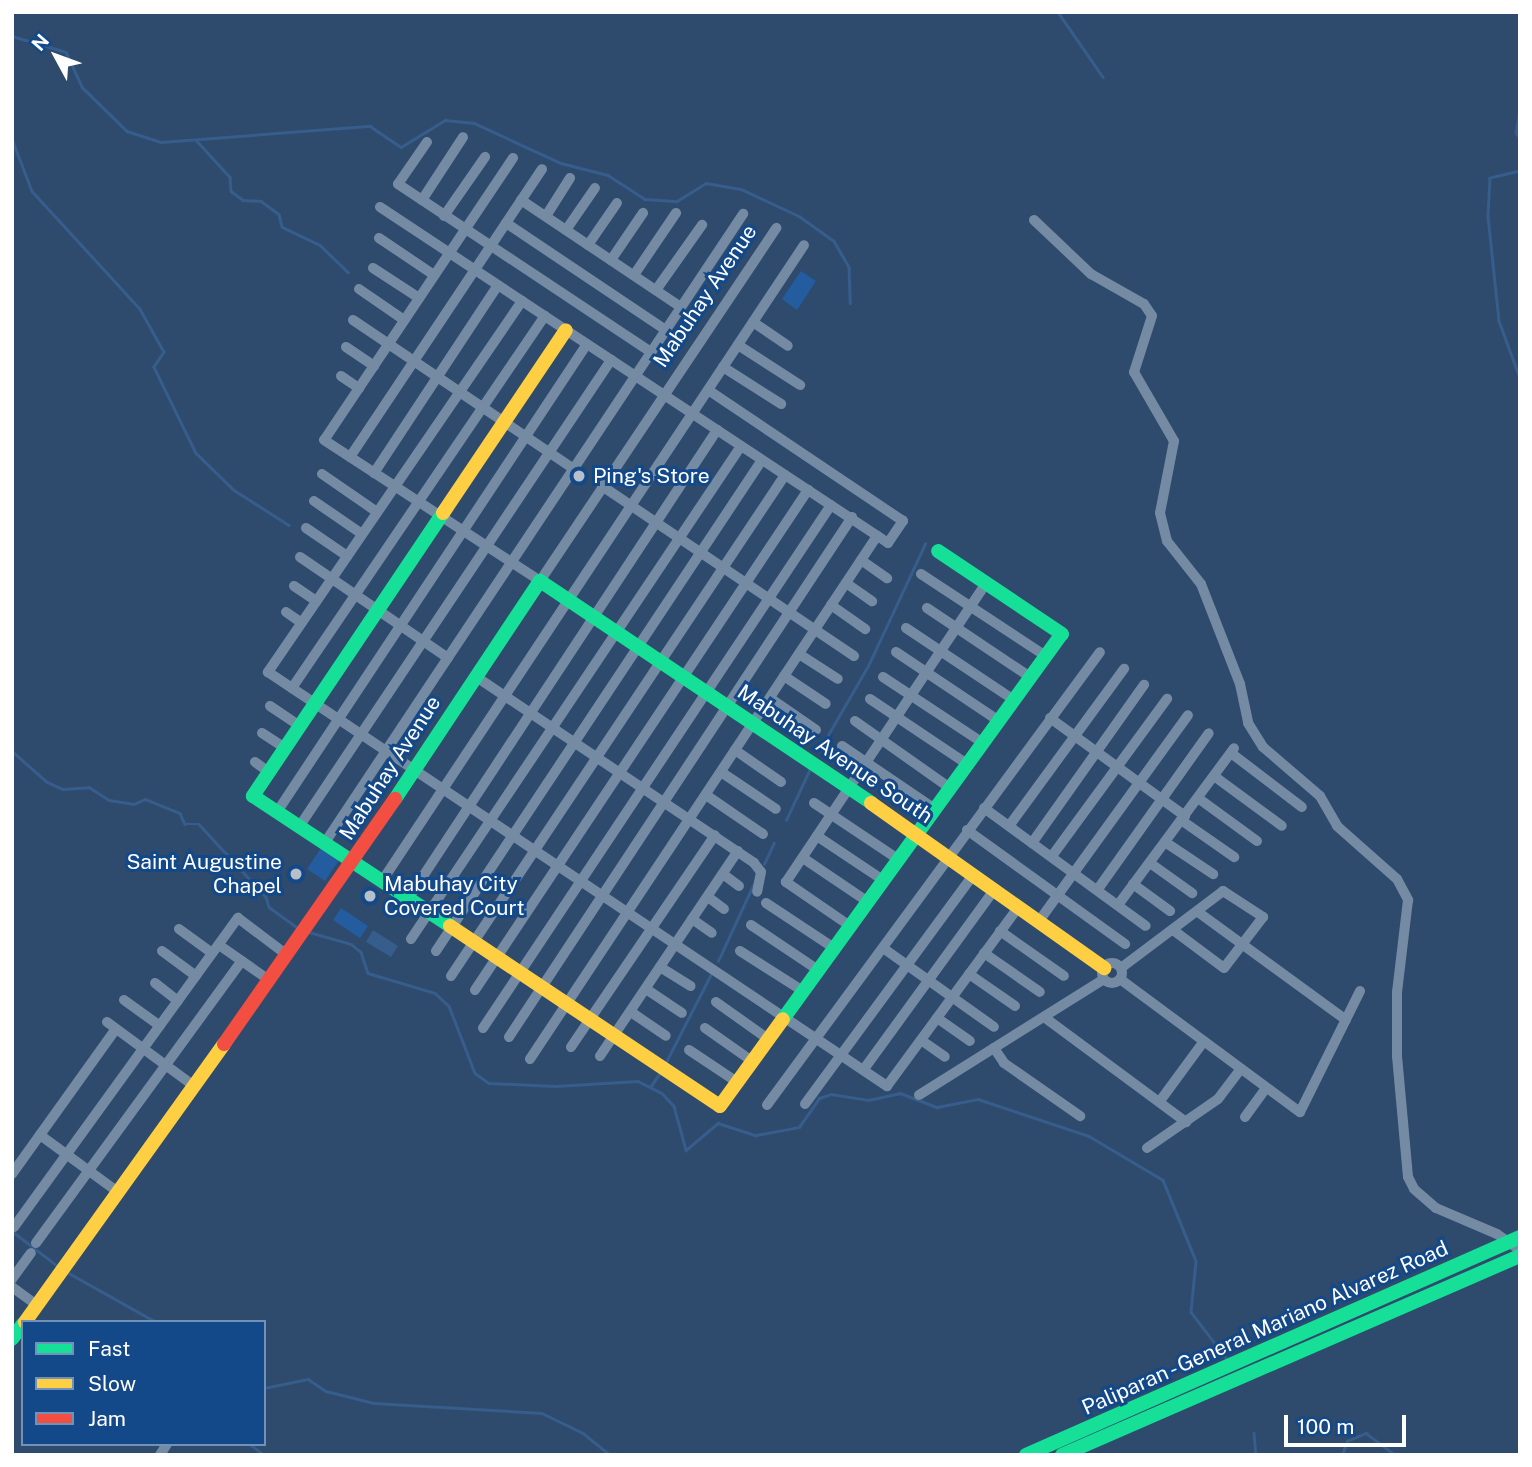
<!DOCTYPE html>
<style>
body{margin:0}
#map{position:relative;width:1532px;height:1467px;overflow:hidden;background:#2e4b6d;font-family:"Public Sans",sans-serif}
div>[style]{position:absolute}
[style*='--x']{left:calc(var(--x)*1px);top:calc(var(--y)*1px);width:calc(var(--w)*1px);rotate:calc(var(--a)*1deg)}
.green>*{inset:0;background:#245d9f}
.water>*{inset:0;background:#365d8b}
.stream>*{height:2.5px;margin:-1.25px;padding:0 1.25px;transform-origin:1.25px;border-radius:1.25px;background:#365d8b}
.street>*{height:10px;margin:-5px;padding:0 5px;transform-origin:5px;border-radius:5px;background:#758ba3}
.street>.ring{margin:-5px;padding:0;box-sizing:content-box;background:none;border:10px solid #758ba3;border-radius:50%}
.fast>*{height:14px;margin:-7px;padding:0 7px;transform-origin:7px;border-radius:7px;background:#16e098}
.slow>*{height:14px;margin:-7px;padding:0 7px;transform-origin:7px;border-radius:7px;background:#ffcf43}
.jam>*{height:14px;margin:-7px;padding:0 7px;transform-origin:7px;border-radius:7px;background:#f24e42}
.dots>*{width:19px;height:19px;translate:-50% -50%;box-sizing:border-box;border:4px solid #134988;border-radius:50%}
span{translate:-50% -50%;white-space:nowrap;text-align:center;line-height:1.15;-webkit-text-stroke:6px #134988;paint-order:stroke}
.street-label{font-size:21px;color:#fff}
.poi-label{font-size:21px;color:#fff}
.left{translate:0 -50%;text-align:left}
.right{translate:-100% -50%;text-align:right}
.frame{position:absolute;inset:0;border:14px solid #fff;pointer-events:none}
.legend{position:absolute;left:21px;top:1320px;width:245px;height:126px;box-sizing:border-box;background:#134988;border:2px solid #7192b8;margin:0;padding:9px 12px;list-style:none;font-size:21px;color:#fff}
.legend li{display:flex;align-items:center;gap:14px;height:35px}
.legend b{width:35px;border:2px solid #7192b8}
.north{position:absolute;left:21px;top:21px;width:70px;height:70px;-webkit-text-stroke:5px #134988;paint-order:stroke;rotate:311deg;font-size:19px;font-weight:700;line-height:28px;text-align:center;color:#fff}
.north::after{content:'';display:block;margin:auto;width:24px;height:32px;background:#fff;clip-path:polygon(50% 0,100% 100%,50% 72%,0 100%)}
.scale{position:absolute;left:1284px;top:1415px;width:122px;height:32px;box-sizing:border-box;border:4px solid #fff;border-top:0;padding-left:9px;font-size:21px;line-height:24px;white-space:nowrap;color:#fff;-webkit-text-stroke:5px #134988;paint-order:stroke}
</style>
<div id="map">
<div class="green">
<i style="clip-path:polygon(801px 271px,816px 281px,797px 310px,782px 299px)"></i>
<i style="clip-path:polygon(321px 848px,339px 860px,325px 881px,307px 869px)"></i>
<i style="clip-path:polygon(341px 908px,368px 926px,360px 938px,333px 920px)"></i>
</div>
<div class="water">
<i style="clip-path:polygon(373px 930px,398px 946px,391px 957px,366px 942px)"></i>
</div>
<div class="stream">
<i style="--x:1058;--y:12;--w:79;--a:55.3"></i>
<i style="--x:12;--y:36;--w:56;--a:16.5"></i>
<i style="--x:66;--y:52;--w:40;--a:65"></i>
<i style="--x:83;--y:88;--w:62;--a:44.3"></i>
<i style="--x:127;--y:131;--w:36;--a:18"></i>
<i style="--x:161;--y:142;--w:210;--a:-4.4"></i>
<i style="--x:370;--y:126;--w:37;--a:34"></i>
<i style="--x:401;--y:147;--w:52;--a:-31.5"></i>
<i style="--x:445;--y:120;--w:29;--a:6"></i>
<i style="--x:474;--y:123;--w:96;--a:24.7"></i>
<i style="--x:561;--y:163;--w:49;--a:14.3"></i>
<i style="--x:608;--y:175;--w:44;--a:33"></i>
<i style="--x:645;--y:199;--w:32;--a:4"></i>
<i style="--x:677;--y:201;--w:34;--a:-32"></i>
<i style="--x:706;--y:183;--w:36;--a:10"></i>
<i style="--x:741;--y:189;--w:64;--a:25"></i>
<i style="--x:799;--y:216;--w:43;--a:35.5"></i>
<i style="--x:834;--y:241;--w:30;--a:60"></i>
<i style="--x:849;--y:267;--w:36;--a:88"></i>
<i style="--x:1520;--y:109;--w:24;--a:99"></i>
<i style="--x:1516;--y:133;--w:6;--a:51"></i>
<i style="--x:12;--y:139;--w:56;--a:69"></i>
<i style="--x:32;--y:191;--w:160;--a:47.5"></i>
<i style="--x:140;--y:309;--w:49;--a:60.8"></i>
<i style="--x:164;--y:352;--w:18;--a:124"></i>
<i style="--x:154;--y:367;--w:96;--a:64"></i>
<i style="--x:196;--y:453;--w:53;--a:44.2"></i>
<i style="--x:234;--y:490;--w:65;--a:32.5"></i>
<i style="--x:197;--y:141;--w:49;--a:47.5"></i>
<i style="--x:230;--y:177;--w:14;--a:86"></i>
<i style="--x:231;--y:191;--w:15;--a:37"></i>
<i style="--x:243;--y:200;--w:18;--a:3"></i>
<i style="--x:261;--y:201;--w:22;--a:36"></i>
<i style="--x:279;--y:214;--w:13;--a:77"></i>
<i style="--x:282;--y:227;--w:42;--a:25.3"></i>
<i style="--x:320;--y:245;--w:39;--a:44"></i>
<i style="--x:1520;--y:171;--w:31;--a:167"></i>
<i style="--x:1490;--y:178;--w:38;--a:93"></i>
<i style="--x:1488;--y:216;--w:106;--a:84"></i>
<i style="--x:1499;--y:321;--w:61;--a:69.8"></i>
<i style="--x:820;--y:749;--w:96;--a:-60"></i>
<i style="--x:868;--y:666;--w:135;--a:-65"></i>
<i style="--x:12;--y:751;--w:47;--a:41.5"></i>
<i style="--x:47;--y:782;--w:17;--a:24"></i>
<i style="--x:63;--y:789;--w:26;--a:-4"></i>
<i style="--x:89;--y:787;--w:24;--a:33"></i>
<i style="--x:109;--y:800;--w:25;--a:9"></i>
<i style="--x:134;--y:804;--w:12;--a:-24"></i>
<i style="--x:145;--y:799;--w:38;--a:22"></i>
<i style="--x:180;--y:813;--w:12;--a:66"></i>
<i style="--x:185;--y:824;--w:14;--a:0"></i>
<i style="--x:199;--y:824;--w:99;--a:47.5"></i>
<i style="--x:266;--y:897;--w:10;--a:73"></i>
<i style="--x:269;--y:907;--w:37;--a:36"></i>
<i style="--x:786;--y:820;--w:54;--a:-64.9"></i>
<i style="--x:764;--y:864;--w:23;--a:-65"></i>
<i style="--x:309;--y:932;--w:44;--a:15.9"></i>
<i style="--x:351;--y:944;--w:13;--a:39"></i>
<i style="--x:361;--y:952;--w:22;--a:72"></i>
<i style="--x:368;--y:973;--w:70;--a:16.6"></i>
<i style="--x:435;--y:993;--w:19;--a:43"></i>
<i style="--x:449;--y:1006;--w:72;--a:68.8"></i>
<i style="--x:475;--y:1073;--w:17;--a:36"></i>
<i style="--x:489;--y:1083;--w:66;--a:2.6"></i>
<i style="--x:555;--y:1086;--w:83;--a:-3.4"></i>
<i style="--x:638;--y:1081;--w:27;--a:27"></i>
<i style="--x:662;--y:1093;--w:18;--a:47"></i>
<i style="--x:674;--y:1106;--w:46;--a:74.7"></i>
<i style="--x:686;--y:1150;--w:42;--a:-40.2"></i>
<i style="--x:718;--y:1123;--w:40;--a:18"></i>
<i style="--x:756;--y:1135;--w:44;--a:-10.5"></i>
<i style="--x:799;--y:1127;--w:35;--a:-55"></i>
<i style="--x:819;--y:1098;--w:13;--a:-18"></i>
<i style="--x:831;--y:1094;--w:37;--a:9"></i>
<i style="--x:868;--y:1100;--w:33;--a:-12"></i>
<i style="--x:900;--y:1093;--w:40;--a:21"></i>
<i style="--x:937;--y:1107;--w:42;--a:-11"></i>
<i style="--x:978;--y:1099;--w:117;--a:18.4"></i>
<i style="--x:1089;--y:1136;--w:86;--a:30.7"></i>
<i style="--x:1163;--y:1180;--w:87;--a:67.8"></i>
<i style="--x:1196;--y:1261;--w:51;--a:95.6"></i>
<i style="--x:1191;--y:1312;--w:59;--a:52.5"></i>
<i style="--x:718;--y:961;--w:88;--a:-65.2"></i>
<i style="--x:666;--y:1062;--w:101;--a:-62.9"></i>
<i style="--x:651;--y:1086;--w:14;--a:-56"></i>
<i style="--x:12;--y:1231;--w:59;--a:37.5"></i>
<i style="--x:67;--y:1272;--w:102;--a:29.3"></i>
<i style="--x:264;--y:1388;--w:45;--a:-11.6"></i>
<i style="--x:308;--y:1379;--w:22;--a:34"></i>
<i style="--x:326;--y:1391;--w:49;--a:14"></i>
<i style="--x:374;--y:1403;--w:168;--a:3.4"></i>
<i style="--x:542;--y:1413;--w:46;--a:26"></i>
<i style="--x:583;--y:1433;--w:35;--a:39"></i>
<i style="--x:1254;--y:1433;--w:22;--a:85"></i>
<i style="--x:250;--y:1444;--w:18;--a:38"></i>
<i style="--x:1342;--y:1455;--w:15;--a:-70"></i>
<i style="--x:1347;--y:1441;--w:21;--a:-23"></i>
<i style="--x:1366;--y:1433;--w:36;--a:37"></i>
</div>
<div class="street">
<i style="--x:427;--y:142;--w:51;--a:124.6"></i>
<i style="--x:398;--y:184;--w:304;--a:33.6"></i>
<i style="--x:513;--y:158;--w:339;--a:123.8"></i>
<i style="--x:324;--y:440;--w:258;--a:33.1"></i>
<i style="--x:540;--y:581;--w:425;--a:-56.2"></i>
<i style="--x:422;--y:200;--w:75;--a:-56.9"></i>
<i style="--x:521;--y:200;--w:192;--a:33.8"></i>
<i style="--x:380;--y:207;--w:609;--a:33.48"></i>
<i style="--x:888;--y:543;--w:27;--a:-56"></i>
<i style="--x:903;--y:521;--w:235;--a:-146.1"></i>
<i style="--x:444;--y:216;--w:72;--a:-55.2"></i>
<i style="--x:546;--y:216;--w:45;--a:-57.7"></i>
<i style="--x:1034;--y:220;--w:79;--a:43.5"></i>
<i style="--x:1091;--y:274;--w:61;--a:29.5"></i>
<i style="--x:1144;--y:304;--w:14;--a:56"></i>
<i style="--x:1152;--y:316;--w:59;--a:107.8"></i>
<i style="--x:1134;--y:372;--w:80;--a:59.9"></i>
<i style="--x:1174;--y:441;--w:73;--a:101"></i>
<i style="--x:1160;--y:513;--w:29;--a:76"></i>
<i style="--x:1167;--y:541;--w:55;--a:51.7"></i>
<i style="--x:1201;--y:584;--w:107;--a:68.7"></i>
<i style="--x:1240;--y:684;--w:40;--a:78"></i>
<i style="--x:1248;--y:723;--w:28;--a:58"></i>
<i style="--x:1263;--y:747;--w:75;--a:40.7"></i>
<i style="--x:1320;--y:796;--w:34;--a:60"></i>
<i style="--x:1337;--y:826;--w:80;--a:41.5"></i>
<i style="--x:1397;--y:879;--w:24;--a:62"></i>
<i style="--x:1408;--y:900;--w:93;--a:96.8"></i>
<i style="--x:1397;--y:992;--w:64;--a:90"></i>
<i style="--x:1397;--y:1056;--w:121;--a:84.8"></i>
<i style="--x:1408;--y:1177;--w:13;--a:63"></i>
<i style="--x:1414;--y:1189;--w:29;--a:41"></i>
<i style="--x:1436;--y:1208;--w:66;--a:23.1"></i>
<i style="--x:1497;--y:1234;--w:28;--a:35"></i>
<i style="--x:506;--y:223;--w:192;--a:33.8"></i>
<i style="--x:566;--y:230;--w:51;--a:-55.4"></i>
<i style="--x:379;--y:238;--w:66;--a:33.9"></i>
<i style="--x:588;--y:245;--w:51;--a:-55.4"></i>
<i style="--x:611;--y:260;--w:57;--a:-55.8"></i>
<i style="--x:373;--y:268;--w:55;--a:33.1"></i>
<i style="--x:634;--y:275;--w:75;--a:-55.9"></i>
<i style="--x:359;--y:289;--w:55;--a:34.6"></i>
<i style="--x:656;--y:290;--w:80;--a:-54.7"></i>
<i style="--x:522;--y:301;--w:450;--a:124.4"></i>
<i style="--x:268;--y:672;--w:745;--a:33.78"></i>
<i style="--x:887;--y:1086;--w:223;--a:-53.7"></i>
<i style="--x:353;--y:320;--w:267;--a:34"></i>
<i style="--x:753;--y:322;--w:42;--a:34.4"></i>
<i style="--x:738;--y:345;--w:74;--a:32.8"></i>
<i style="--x:346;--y:347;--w:34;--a:34"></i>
<i style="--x:723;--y:367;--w:69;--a:32.5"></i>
<i style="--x:341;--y:376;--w:22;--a:34"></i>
<i style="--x:350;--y:457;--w:346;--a:-56.3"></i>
<i style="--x:374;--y:473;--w:225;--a:-56.6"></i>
<i style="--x:322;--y:474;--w:67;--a:34.6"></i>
<i style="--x:602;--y:486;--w:304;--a:34"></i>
<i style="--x:314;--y:501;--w:58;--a:34.5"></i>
<i style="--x:306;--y:528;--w:50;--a:34.3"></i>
<i style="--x:300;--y:557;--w:179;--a:34.3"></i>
<i style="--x:861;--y:560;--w:32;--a:35"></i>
<i style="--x:921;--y:574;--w:149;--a:33.3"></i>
<i style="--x:846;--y:583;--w:32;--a:35"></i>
<i style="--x:294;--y:586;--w:27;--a:34"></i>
<i style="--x:831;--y:605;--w:42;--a:35.2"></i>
<i style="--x:927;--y:608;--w:124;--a:33.8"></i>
<i style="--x:286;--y:612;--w:19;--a:35"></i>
<i style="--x:906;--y:628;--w:130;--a:33.7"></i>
<i style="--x:896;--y:652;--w:124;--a:33.8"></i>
<i style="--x:799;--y:654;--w:46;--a:32.7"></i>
<i style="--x:475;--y:676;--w:336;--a:33.8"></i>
<i style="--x:754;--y:863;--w:11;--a:52"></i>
<i style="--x:761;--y:872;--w:20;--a:101"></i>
<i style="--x:784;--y:676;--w:50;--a:33.7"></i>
<i style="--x:883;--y:677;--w:120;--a:33.4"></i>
<i style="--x:292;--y:688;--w:450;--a:-55.8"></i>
<i style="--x:770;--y:698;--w:56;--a:34.8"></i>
<i style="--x:870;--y:699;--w:117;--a:33.8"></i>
<i style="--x:270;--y:706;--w:37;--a:34"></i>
<i style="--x:1050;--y:718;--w:167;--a:36"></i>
<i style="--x:855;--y:721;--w:116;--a:35.2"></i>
<i style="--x:262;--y:733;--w:27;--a:33"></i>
<i style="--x:842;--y:746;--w:112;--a:34.1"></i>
<i style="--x:735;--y:750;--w:56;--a:34.8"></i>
<i style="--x:1231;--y:753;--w:89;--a:37.3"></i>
<i style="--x:255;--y:762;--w:17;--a:36"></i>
<i style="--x:721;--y:772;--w:66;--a:33.9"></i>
<i style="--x:1214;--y:776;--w:84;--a:36.3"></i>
<i style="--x:706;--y:795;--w:69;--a:34.4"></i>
<i style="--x:1198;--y:798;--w:73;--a:36.1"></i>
<i style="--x:814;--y:803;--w:101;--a:33.7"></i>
<i style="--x:984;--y:808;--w:200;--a:36.1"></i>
<i style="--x:277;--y:812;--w:561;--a:-56.48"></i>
<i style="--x:1181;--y:820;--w:65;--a:34.9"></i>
<i style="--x:1009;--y:826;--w:195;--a:-53.8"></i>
<i style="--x:299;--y:827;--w:562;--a:-56.25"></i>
<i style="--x:967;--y:830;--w:195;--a:35.8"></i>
<i style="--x:817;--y:836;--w:79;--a:33.7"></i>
<i style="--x:1165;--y:842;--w:58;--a:33.7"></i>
<i style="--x:1032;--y:843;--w:194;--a:-54.7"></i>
<i style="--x:324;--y:844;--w:757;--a:-56.37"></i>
<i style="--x:1052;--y:856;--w:195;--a:-53.8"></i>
<i style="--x:803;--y:858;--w:78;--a:34.1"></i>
<i style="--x:1150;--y:863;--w:52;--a:35.5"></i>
<i style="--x:723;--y:874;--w:20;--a:37"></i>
<i style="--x:382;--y:881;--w:763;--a:-56.43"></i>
<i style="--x:1133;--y:884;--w:46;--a:36.1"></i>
<i style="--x:1098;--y:889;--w:191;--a:-54.6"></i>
<i style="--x:708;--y:897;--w:20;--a:37"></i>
<i style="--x:408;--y:899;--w:562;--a:-56.62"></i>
<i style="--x:766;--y:903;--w:82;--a:33.5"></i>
<i style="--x:1118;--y:905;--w:195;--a:-53.5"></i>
<i style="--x:1198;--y:912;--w:183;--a:36.1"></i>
<i style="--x:692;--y:919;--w:24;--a:35"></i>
<i style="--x:1039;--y:921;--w:254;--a:-54.1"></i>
<i style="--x:751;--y:925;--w:81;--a:33.9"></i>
<i style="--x:850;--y:926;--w:78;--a:-145.5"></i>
<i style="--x:786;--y:882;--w:360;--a:-56.2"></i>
<i style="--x:179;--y:929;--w:41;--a:36"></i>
<i style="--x:1000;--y:931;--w:78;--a:35.1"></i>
<i style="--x:411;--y:939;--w:593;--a:-56.2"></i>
<i style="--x:219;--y:945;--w:61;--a:35"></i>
<i style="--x:883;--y:948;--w:136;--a:35.4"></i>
<i style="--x:162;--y:951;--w:42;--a:36.3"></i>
<i style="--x:436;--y:951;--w:589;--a:-56.42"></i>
<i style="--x:740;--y:951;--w:75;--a:32.4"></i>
<i style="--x:984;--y:953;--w:68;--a:34.9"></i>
<i class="ring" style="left:1102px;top:963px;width:10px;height:10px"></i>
<i style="--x:660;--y:967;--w:36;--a:32"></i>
<i style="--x:1121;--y:968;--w:128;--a:-37"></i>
<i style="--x:1223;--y:891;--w:48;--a:33"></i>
<i style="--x:1263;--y:917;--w:64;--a:127.4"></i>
<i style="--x:1224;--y:968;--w:64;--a:-143.3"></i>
<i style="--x:969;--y:974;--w:56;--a:34.8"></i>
<i style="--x:451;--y:976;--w:602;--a:-56.31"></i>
<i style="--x:1120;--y:979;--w:224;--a:36.5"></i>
<i style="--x:1300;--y:1112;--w:135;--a:-63.6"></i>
<i style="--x:155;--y:983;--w:29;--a:38"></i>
<i style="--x:646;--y:989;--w:43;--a:33.7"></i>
<i style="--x:475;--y:990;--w:601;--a:-56.34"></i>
<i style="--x:124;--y:1000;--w:44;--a:35.8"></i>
<i style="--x:716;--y:1002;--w:64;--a:35.4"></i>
<i style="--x:631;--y:1012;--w:42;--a:34.4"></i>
<i style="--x:1044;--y:1017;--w:177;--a:36.5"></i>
<i style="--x:937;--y:1018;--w:40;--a:34.9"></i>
<i style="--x:107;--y:1022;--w:108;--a:36.3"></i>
<i style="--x:483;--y:1028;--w:628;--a:-56.36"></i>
<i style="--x:705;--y:1028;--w:57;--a:35.1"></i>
<i style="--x:509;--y:1037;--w:623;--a:-56.59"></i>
<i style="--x:921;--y:1040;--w:29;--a:35"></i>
<i style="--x:571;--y:1047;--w:256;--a:-55.8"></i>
<i style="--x:994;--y:1048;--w:18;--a:56"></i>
<i style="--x:1004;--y:1063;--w:93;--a:34.9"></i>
<i style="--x:689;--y:1050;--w:58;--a:33.7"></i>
<i style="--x:600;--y:1056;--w:247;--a:-56.1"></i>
<i style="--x:530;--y:1059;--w:628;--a:-56.44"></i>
<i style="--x:864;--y:1069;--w:223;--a:-54"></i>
<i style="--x:919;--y:1095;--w:218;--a:-32.1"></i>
<i style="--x:1160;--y:1101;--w:74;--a:-53.7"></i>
<i style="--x:805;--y:1104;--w:285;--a:-53.7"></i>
<i style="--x:767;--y:1105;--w:562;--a:-53.68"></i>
<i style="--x:1245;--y:1117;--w:36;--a:-54"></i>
<i style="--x:40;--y:1135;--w:97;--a:36.2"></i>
<i style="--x:1147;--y:1148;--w:86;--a:-34.6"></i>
<i style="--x:1218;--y:1099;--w:38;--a:-53"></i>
<i style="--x:12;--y:1174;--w:178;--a:-54.4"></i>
<i style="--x:14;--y:1227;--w:382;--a:-54.1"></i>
<i style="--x:238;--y:918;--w:61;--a:37.1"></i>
<i style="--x:36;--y:1243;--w:349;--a:-53.9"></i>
<i style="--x:12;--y:1279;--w:32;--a:-54"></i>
<i style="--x:12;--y:1287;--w:31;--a:36"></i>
<i style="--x:160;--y:1455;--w:13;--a:-58"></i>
</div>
<div class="fast">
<i style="--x:443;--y:513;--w:341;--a:123.9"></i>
<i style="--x:253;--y:796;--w:236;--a:33.4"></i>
<i style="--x:395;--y:799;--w:262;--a:-56.4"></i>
<i style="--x:540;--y:581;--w:399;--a:33.8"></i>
<i style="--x:783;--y:1019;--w:475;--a:-54.1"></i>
<i style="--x:1062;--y:634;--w:149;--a:-146.2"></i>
<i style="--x:12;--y:1339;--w:19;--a:-54"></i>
<i style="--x:1026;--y:1455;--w:540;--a:-23.81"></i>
<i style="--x:1062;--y:1455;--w:499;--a:-23.5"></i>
</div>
<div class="slow">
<i style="--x:443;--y:513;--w:220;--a:-56.1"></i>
<i style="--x:871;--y:803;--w:286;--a:35.3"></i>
<i style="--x:450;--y:926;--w:324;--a:33.7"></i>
<i style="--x:720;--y:1106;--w:107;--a:-54.1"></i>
<i style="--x:25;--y:1322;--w:342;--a:-54.4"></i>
</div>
<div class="jam">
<i style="--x:224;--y:1044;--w:299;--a:-55.1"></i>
</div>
<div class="dots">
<i style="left:579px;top:476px;background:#b6c0cc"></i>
<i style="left:296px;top:874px;background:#b6c0cc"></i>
<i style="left:370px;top:896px;background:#b6c0cc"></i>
</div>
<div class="street-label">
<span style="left:705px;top:296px;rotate:-56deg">Mabuhay Avenue</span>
<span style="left:835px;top:754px;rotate:34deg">Mabuhay Avenue South</span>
<span style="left:390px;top:768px;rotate:-57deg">Mabuhay Avenue</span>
<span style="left:1265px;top:1328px;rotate:-24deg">Paliparan - General Mariano Alvarez Road</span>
</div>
<div class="poi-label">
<span class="left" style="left:593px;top:476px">Ping's Store</span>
<span class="right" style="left:282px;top:874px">Saint Augustine<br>Chapel</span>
<span class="left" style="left:384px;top:896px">Mabuhay City<br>Covered Court</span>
</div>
<div class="frame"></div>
<ul class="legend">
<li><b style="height:9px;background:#16e098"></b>Fast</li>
<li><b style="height:9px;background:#ffcf43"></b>Slow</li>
<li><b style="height:9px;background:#f24e42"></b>Jam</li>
</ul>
<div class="north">N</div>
<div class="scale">100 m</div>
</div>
